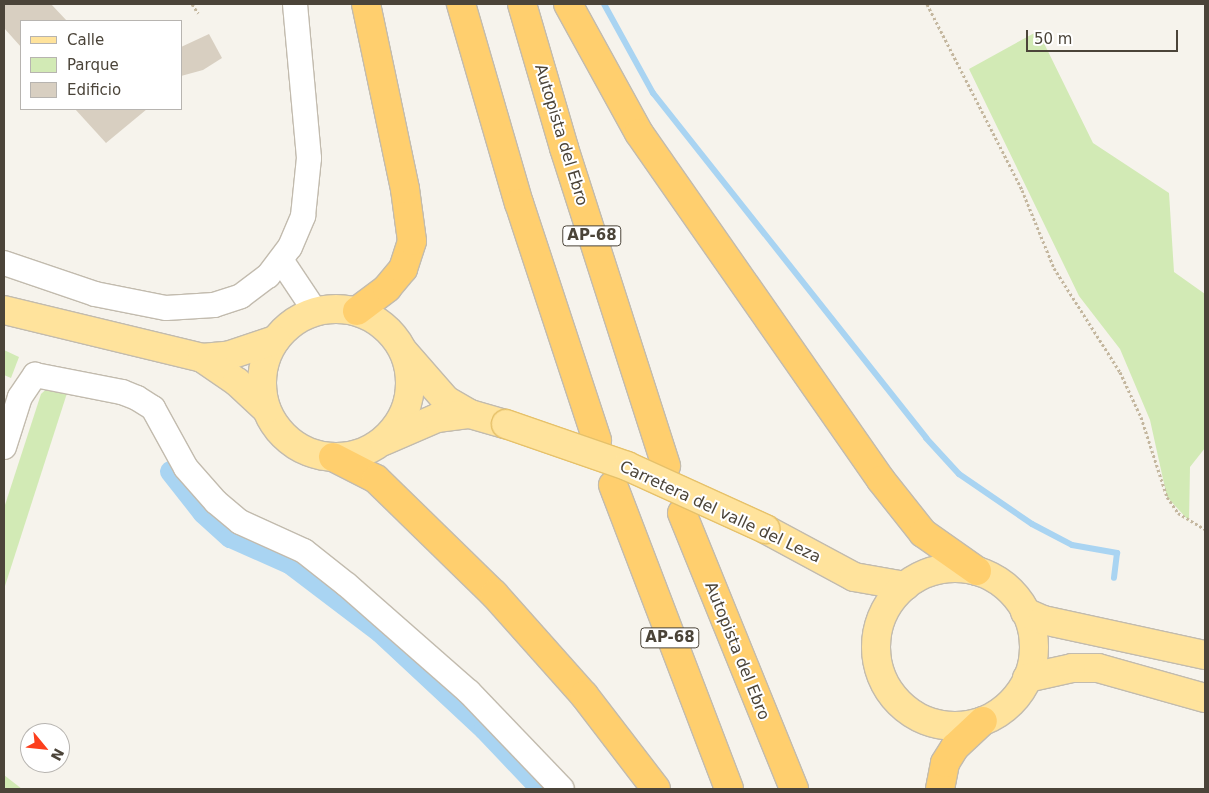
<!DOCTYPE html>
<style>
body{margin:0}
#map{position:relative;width:1209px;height:793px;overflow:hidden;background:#f6f3ec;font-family:"DejaVu Sans",sans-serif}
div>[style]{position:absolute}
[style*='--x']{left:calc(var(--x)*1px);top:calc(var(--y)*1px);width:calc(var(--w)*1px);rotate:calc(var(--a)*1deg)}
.green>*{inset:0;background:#d2eab5}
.stream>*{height:6px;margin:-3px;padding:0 3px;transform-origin:3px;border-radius:3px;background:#a9d4f2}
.canal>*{height:21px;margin:-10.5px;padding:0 10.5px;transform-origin:10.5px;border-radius:10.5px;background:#a9d4f2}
.building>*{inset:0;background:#d8cfc1}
.path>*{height:3px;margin-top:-1.5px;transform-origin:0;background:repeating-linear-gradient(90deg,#c4b79f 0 2.5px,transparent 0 5px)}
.roads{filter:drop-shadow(1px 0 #c2bbae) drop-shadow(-1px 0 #c2bbae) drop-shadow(0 1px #c2bbae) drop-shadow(0 -1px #c2bbae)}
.minor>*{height:24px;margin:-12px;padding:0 12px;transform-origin:12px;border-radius:12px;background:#fff}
.major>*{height:28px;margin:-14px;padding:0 14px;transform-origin:14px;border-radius:14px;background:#ffe39c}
.major>.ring{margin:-14px;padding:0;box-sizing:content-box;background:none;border:28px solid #ffe39c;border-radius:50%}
.highway>*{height:28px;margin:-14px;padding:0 14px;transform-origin:14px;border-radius:14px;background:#ffcf6e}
.bridges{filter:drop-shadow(1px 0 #e6c16a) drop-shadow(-1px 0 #e6c16a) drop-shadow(0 1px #e6c16a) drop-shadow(0 -1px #e6c16a)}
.major-bridge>*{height:28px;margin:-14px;padding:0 14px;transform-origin:14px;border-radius:14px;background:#ffe39c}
span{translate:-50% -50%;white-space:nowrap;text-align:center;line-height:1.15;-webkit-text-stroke:4px #fff;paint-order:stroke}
.shield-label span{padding:1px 4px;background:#fff;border:1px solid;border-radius:4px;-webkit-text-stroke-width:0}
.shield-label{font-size:15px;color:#4b4439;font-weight:700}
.street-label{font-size:16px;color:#4b4439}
.frame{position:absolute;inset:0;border:5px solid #4b4439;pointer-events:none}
.legend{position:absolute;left:20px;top:20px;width:162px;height:90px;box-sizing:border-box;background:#fff;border:1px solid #b7b4b0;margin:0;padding:6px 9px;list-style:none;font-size:15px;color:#4b4439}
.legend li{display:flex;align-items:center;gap:10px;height:25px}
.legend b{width:25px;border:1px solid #b7b4b0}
.north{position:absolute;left:20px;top:723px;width:50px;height:50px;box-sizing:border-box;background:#fff;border:1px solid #b7b4b0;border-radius:50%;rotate:118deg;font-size:14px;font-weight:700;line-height:20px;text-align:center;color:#4b4439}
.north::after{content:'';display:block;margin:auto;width:18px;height:22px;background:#fc3f1d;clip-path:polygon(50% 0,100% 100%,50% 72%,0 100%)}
.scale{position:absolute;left:1026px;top:30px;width:152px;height:22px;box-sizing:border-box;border:2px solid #4b4439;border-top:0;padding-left:6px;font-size:15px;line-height:18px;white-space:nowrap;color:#4b4439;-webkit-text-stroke:4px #fff;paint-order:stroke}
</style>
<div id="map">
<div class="green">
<i style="clip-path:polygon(1038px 31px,1093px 143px,1169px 193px,1174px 272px,1205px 294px,1205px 448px,1190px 467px,1189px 521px,1167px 497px,1150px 420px,1120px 349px,1079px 296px,969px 69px)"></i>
<i style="clip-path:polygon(4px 350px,19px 357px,11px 378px,4px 375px)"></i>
<i style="clip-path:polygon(53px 383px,69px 387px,4px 589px,4px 508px,41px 394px)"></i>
<i style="clip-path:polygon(4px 775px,22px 789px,4px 789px)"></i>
</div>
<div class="stream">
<i style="--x:604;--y:4;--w:102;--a:61.2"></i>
<i style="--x:653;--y:93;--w:440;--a:51.6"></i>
<i style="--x:926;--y:438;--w:49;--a:47.5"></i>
<i style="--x:959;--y:474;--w:88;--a:34.4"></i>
<i style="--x:1032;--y:524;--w:45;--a:27.7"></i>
<i style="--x:1072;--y:545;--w:46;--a:10.1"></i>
<i style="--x:1117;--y:553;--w:25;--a:97"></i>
</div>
<div class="canal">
<i style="--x:170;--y:471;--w:53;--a:51.8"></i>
<i style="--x:203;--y:513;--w:36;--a:42"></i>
<i style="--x:230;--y:537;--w:64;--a:23.8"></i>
<i style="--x:289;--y:563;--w:114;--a:37.2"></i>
<i style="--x:380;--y:632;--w:142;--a:43"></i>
<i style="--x:484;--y:729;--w:83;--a:46.5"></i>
</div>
<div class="building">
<i style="clip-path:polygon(4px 4px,51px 4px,67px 21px,21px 21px,21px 47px,4px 28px)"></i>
<i style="clip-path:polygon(209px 34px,222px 58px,203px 70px,181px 76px,181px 47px)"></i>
<i style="clip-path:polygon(75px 109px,147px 109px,106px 143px)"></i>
</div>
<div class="path">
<i style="--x:192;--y:4;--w:11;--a:56"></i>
<i style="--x:927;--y:4;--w:209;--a:62.9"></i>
<i style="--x:1022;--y:190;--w:84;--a:67.7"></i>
<i style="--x:1054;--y:268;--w:123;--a:57.6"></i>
<i style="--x:1120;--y:372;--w:50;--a:65"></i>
<i style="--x:1141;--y:417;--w:84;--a:72"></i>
<i style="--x:1167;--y:497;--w:19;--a:55"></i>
<i style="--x:1178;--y:513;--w:31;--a:31"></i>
</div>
<div class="roads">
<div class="minor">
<i style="--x:281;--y:260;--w:61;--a:56.3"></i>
<i style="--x:4;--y:263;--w:96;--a:18.8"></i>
<i style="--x:95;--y:294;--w:72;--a:11.2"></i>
<i style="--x:166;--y:308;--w:48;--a:-3.6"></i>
<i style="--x:214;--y:305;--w:28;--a:-18"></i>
<i style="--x:241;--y:296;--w:34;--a:-37"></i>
<i style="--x:268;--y:276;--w:36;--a:-53"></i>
<i style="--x:290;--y:247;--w:34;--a:-67"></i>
<i style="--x:303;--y:216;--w:58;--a:-84.1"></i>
<i style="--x:309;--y:158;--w:155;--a:-95.2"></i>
<i style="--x:4;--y:447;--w:52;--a:-72.3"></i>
<i style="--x:20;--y:397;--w:27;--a:-56"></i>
<i style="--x:35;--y:375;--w:89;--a:11.1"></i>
<i style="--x:122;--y:392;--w:16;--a:22"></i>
<i style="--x:137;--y:398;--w:19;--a:32"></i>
<i style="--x:153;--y:408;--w:68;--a:61.2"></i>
<i style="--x:186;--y:468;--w:45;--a:48.6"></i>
<i style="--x:216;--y:502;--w:31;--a:40"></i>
<i style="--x:240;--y:522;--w:70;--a:24.4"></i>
<i style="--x:304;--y:551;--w:55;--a:38.3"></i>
<i style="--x:347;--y:585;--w:162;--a:41.3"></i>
<i style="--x:469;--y:692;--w:134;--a:46.2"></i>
</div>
<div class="major">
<i class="ring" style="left:262px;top:309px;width:120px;height:120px"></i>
<i style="--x:4;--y:310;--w:204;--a:13.6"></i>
<i style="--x:202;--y:358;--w:25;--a:-5"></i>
<i style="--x:227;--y:356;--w:51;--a:-18.4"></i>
<i style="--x:404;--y:352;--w:64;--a:48.8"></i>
<i style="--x:446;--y:400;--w:28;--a:30"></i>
<i style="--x:470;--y:414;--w:37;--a:16"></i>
<i style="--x:202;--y:358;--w:42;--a:34.4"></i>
<i style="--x:237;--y:382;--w:40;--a:43"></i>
<i style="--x:384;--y:441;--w:58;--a:-23.5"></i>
<i style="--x:437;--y:418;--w:33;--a:-7"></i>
<i style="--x:765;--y:529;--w:101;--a:28.3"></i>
<i style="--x:854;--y:577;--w:52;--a:10"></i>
<i class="ring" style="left:876px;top:568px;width:130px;height:130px"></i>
<i style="--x:1025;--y:612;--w:20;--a:24"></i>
<i style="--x:1043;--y:620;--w:166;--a:12.2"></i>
<i style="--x:1027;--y:678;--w:46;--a:-12.5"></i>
<i style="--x:1072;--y:668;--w:26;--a:0"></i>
<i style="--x:1098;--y:668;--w:111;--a:15.7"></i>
</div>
<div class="highway">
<i style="--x:461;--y:4;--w:207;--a:73.8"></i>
<i style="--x:519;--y:203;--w:250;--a:71.8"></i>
<i style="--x:522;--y:4;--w:150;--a:73.7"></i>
<i style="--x:564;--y:148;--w:334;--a:72.2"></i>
<i style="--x:568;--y:4;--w:147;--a:61.2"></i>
<i style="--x:639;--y:133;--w:423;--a:55.1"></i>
<i style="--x:881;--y:480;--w:68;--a:51.6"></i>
<i style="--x:923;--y:533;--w:66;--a:35.1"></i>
<i style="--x:357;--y:311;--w:38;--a:-37"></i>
<i style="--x:387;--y:288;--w:25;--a:-50"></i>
<i style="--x:403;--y:269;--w:29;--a:-72"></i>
<i style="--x:412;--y:241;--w:52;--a:-97.7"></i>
<i style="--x:405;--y:189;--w:189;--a:-101.9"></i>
<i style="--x:333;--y:457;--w:48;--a:27.1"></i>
<i style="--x:376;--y:479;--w:165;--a:44.3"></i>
<i style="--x:494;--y:594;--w:135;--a:48.3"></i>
<i style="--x:584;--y:695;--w:118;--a:52.5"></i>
<i style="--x:613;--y:485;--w:325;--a:69.1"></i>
<i style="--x:682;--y:513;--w:298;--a:67.9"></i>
<i style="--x:940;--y:789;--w:26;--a:-79"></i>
<i style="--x:945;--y:763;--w:19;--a:-58"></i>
<i style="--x:955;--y:747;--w:38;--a:-43"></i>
</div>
</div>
<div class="bridges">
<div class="major-bridge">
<i style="--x:506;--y:424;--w:128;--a:19.1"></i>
<i style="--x:627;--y:466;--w:152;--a:24.5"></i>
</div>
</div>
<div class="shield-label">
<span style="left:592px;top:236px">AP-68</span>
<span style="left:670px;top:638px">AP-68</span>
</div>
<div class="street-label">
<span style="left:561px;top:135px;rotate:73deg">Autopista del Ebro</span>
<span style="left:720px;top:512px;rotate:25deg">Carretera del valle del Leza</span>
<span style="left:737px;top:651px;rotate:68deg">Autopista del Ebro</span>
</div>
<div class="frame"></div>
<ul class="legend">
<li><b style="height:6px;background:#ffe39c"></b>Calle</li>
<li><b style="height:14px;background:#d2eab5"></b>Parque</li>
<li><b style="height:14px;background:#d8cfc1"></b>Edificio</li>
</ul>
<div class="north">N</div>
<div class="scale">50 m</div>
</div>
